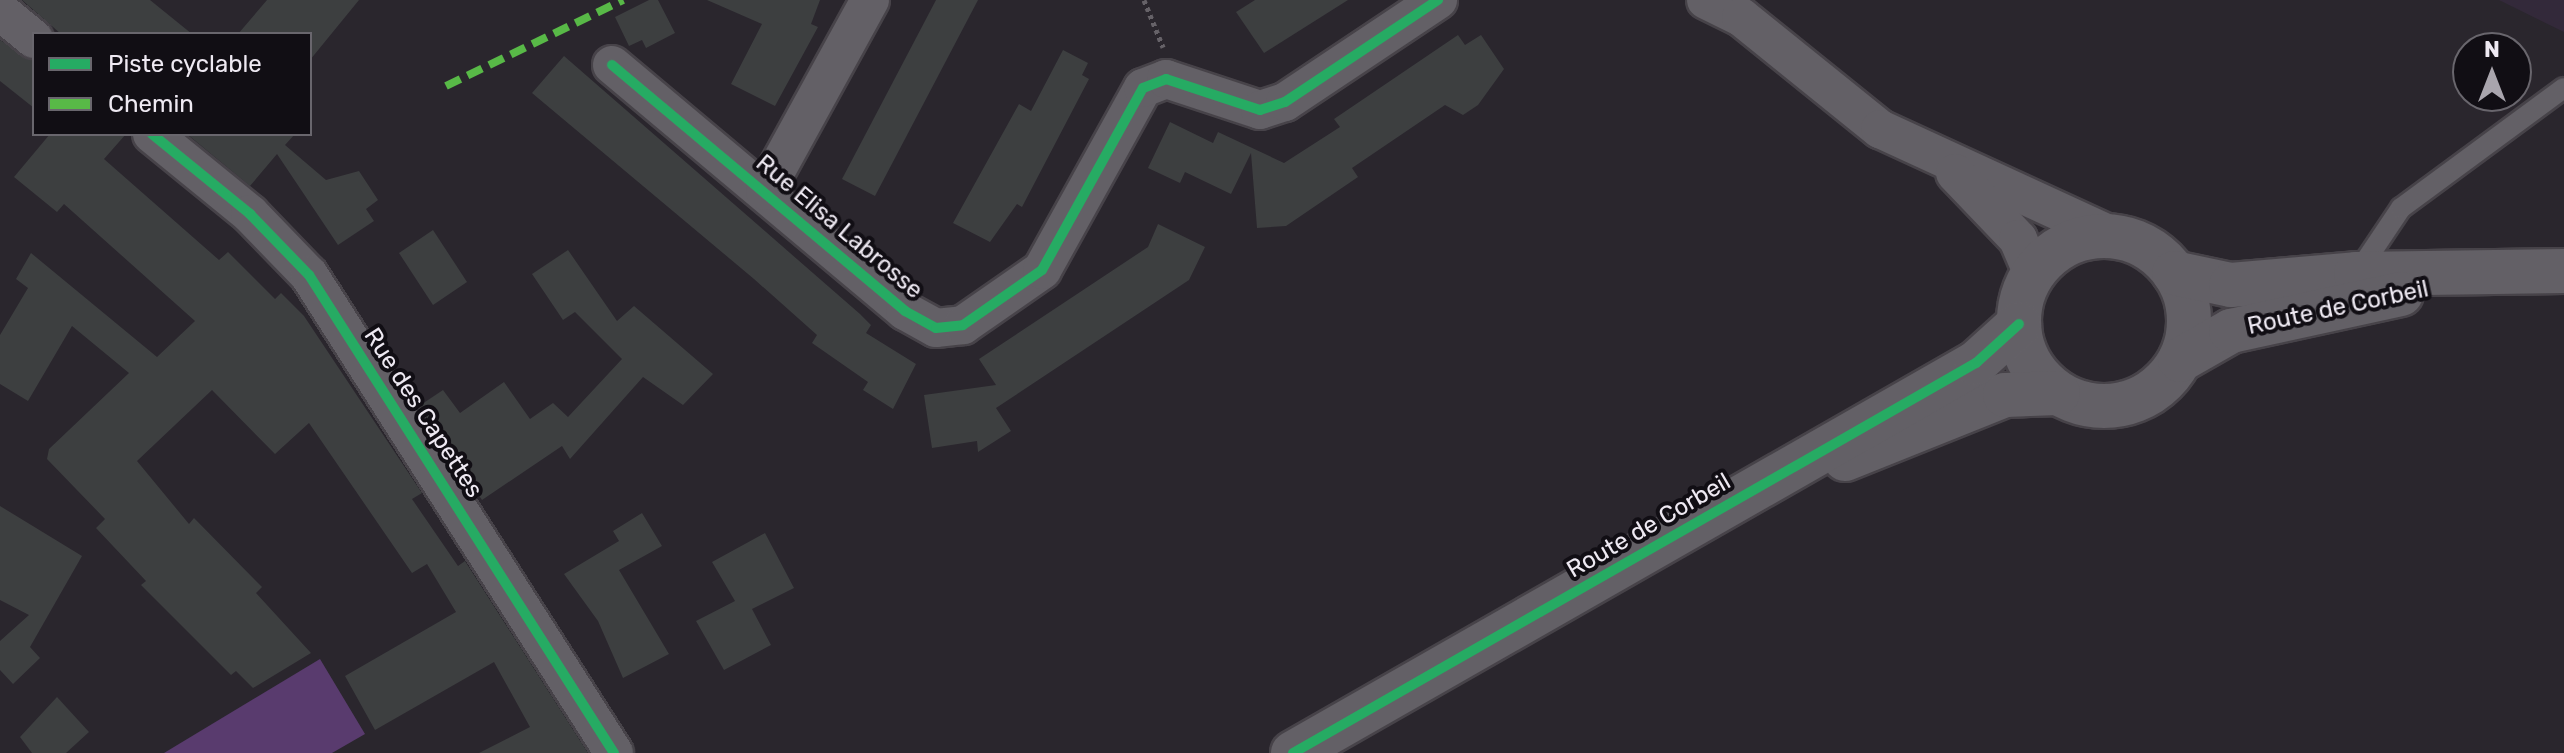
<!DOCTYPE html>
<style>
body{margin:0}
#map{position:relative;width:2564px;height:753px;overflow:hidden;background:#2a262d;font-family:Rubik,sans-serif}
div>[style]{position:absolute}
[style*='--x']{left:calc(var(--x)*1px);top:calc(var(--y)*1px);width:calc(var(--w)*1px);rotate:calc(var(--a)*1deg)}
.built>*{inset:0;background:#33293a}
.green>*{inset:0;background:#593b6e}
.building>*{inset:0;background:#3d3f40}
.path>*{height:5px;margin-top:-2.5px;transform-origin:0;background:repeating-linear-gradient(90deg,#666268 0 4px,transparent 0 8px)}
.roads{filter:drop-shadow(2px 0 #474349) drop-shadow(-2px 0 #474349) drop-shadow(0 2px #474349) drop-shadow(0 -2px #474349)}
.lane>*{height:20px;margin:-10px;padding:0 10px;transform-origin:10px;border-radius:10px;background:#636066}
.street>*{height:38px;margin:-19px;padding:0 19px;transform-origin:19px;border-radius:19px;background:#636066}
.secondary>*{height:44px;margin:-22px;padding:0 22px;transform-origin:22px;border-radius:22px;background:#636066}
.secondary>.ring{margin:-22px;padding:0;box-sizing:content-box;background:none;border:44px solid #636066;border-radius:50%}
.quiet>*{height:8px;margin-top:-4px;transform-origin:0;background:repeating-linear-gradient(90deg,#58b947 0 16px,transparent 0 24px)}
.cycleway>*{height:10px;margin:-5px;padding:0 5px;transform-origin:5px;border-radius:5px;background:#26ab63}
span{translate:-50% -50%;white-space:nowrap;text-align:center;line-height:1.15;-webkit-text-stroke:8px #110e14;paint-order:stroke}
.street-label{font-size:24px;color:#eee9f2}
.legend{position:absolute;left:32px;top:32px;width:280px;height:104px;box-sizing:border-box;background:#110e14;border:2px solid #69666d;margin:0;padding:10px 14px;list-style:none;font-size:24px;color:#eee9f2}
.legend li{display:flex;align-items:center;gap:16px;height:40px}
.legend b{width:40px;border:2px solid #69666d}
.north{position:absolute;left:2452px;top:32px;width:80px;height:80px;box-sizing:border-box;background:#110e14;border:2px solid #69666d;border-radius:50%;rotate:0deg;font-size:22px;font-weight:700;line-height:32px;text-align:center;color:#eee9f2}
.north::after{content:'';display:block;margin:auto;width:28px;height:36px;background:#a9a5ad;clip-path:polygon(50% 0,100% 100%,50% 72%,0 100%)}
</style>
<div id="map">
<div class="built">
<i style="clip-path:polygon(2499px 0,2564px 0,2564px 32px)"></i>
</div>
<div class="green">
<i style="clip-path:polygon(320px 659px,365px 734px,332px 753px,164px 753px)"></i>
</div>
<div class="building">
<i style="clip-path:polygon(22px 0,150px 0,192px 34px,61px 34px)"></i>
<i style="clip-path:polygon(267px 0,359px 0,310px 60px,310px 34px,238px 34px)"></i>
<i style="clip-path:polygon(649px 0,658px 0,675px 33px,646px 48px,642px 40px,629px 46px,615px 17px)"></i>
<i style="clip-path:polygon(707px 0,820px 0,811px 24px,818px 27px,775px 106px,731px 84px,762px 24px)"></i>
<i style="clip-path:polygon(936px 0,978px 0,875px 196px,842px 179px)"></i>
<i style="clip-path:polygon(1255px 0,1348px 0,1264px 53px,1236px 12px)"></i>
<i style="clip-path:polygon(1458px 35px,1465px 45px,1481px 35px,1504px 69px,1478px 105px,1463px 115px,1445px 105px,1352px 168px,1358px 177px,1286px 226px,1257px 228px,1251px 153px,1231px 194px,1185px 172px,1180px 183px,1148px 168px,1170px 122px,1213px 143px,1218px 132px,1284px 163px,1340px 127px,1334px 119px)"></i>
<i style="clip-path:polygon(0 40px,34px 60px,34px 108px,0 81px)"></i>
<i style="clip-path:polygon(1063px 50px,1088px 63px,1082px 75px,1089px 79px,1022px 207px,1017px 204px,990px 242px,953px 223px,1019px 104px,1031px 111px)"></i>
<i style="clip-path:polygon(564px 56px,860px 314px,871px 325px,866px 333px,916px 364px,893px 409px,863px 390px,868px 382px,812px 343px,817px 335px,754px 279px,532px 93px)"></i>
<i style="clip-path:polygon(50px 134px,126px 134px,104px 159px,219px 260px,228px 252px,275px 299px,281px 293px,304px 316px,422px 493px,412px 499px,458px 566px,465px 561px,588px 753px,479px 753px,530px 727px,494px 662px,375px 730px,345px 676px,456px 612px,427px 564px,412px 573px,309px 423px,275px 454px,212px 390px,137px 461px,189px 524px,194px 518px,262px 587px,256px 593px,311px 653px,253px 688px,236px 671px,231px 675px,141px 585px,146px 581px,96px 528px,105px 519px,47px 459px,49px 449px,129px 373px,72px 326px,28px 401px,0 384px,0 335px,28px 288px,16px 279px,31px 253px,157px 357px,195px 321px,64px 204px,57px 212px,14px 177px)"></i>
<i style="clip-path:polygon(187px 134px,295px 134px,285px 145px,326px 180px,359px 171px,378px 200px,366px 209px,374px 221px,338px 245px,277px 154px,250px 186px)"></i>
<i style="clip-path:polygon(1158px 224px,1205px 247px,1189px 280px,996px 408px,1011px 431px,978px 452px,977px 441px,932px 448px,924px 395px,996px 385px,979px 359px,1148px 247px)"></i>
<i style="clip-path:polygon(433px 230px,467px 282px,433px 305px,399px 253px)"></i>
<i style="clip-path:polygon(568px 250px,617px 321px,634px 306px,713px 374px,683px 405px,643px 377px,570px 459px,562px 446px,482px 500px,419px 406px,443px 390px,460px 413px,504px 382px,530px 419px,553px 403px,568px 417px,622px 359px,575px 312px,563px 320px,532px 274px)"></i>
<i style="clip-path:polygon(0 506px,82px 556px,30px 647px,40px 658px,13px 684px,0 670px,0 641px,29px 615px,0 600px)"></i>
<i style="clip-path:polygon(642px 513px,662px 546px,619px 570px,669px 654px,623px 678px,598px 621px,564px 574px,619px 541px,613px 531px)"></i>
<i style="clip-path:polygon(765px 533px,794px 588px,752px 609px,771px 645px,724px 670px,696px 621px,735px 601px,712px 562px)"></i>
<i style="clip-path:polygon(57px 697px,89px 732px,66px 753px,32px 753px,20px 737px)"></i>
</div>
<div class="path">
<i style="--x:1144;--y:0;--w:51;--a:68"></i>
</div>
<div class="roads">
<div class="lane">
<i style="--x:2358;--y:272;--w:77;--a:-56.1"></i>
<i style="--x:2401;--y:208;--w:202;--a:-36.4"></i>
</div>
<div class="street">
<i style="--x:1706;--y:0;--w:39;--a:26"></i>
<i style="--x:1741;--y:17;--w:179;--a:38.9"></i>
<i style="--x:1880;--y:129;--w:259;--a:24.7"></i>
<i style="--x:0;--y:11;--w:44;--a:39.5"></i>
<i style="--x:612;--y:65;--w:383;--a:40"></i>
<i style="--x:905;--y:311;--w:35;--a:29"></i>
<i style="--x:936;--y:328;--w:27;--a:-6"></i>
<i style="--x:963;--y:325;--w:96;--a:-34.8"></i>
<i style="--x:1042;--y:270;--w:208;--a:-61"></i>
<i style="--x:1143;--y:88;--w:25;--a:-21"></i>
<i style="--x:1166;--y:79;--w:99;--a:18.3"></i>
<i style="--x:1260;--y:110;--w:26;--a:-18"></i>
<i style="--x:1285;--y:102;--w:184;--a:-33.7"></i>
<i style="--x:152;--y:134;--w:127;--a:39.2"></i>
<i style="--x:250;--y:214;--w:85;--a:46"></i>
<i style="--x:309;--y:275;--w:567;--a:57.46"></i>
<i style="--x:1955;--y:173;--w:91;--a:46.3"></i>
<i style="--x:2018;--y:239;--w:39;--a:67"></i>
<i style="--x:765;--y:191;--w:218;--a:-61.2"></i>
</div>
<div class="secondary">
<i class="ring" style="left:2019px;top:236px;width:126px;height:126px"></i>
<i style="--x:2174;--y:273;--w:58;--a:11.9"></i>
<i style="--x:2231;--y:285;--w:125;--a:-5"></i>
<i style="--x:2356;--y:274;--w:208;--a:-0.8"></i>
<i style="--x:2180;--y:360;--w:59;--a:-29.6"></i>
<i style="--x:2231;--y:331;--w:174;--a:-12.3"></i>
<i style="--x:1845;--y:459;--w:172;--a:-21.8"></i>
<i style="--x:2005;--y:395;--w:53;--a:-2.2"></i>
<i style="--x:1293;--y:753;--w:787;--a:-29.73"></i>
<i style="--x:1976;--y:363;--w:58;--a:-42.2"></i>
</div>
</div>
<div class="quiet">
<i style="--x:446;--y:86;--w:197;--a:-25.9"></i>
</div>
<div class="cycleway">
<i style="--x:612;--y:65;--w:383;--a:40"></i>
<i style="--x:905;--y:311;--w:35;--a:29"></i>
<i style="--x:936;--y:328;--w:27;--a:-6"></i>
<i style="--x:963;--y:325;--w:96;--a:-34.8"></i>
<i style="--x:1042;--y:270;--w:208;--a:-61"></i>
<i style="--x:1143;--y:88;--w:25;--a:-21"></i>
<i style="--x:1166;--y:79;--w:99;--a:18.3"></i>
<i style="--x:1260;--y:110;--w:26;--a:-18"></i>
<i style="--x:1285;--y:102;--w:184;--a:-33.7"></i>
<i style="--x:152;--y:134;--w:127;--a:39.2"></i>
<i style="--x:250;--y:214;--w:85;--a:46"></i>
<i style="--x:309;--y:275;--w:567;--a:57.46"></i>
<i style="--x:1293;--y:753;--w:787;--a:-29.73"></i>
<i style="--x:1976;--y:363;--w:58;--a:-42.2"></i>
</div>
<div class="street-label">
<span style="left:839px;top:227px;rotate:40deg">Rue Elisa Labrosse</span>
<span style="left:2338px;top:308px;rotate:-12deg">Route de Corbeil</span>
<span style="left:423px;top:413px;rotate:57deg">Rue des Capettes</span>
<span style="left:1649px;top:526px;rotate:-30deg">Route de Corbeil</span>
</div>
<ul class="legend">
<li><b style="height:10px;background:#26ab63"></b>Piste cyclable</li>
<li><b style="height:10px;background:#58b947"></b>Chemin</li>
</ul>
<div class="north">N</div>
</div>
